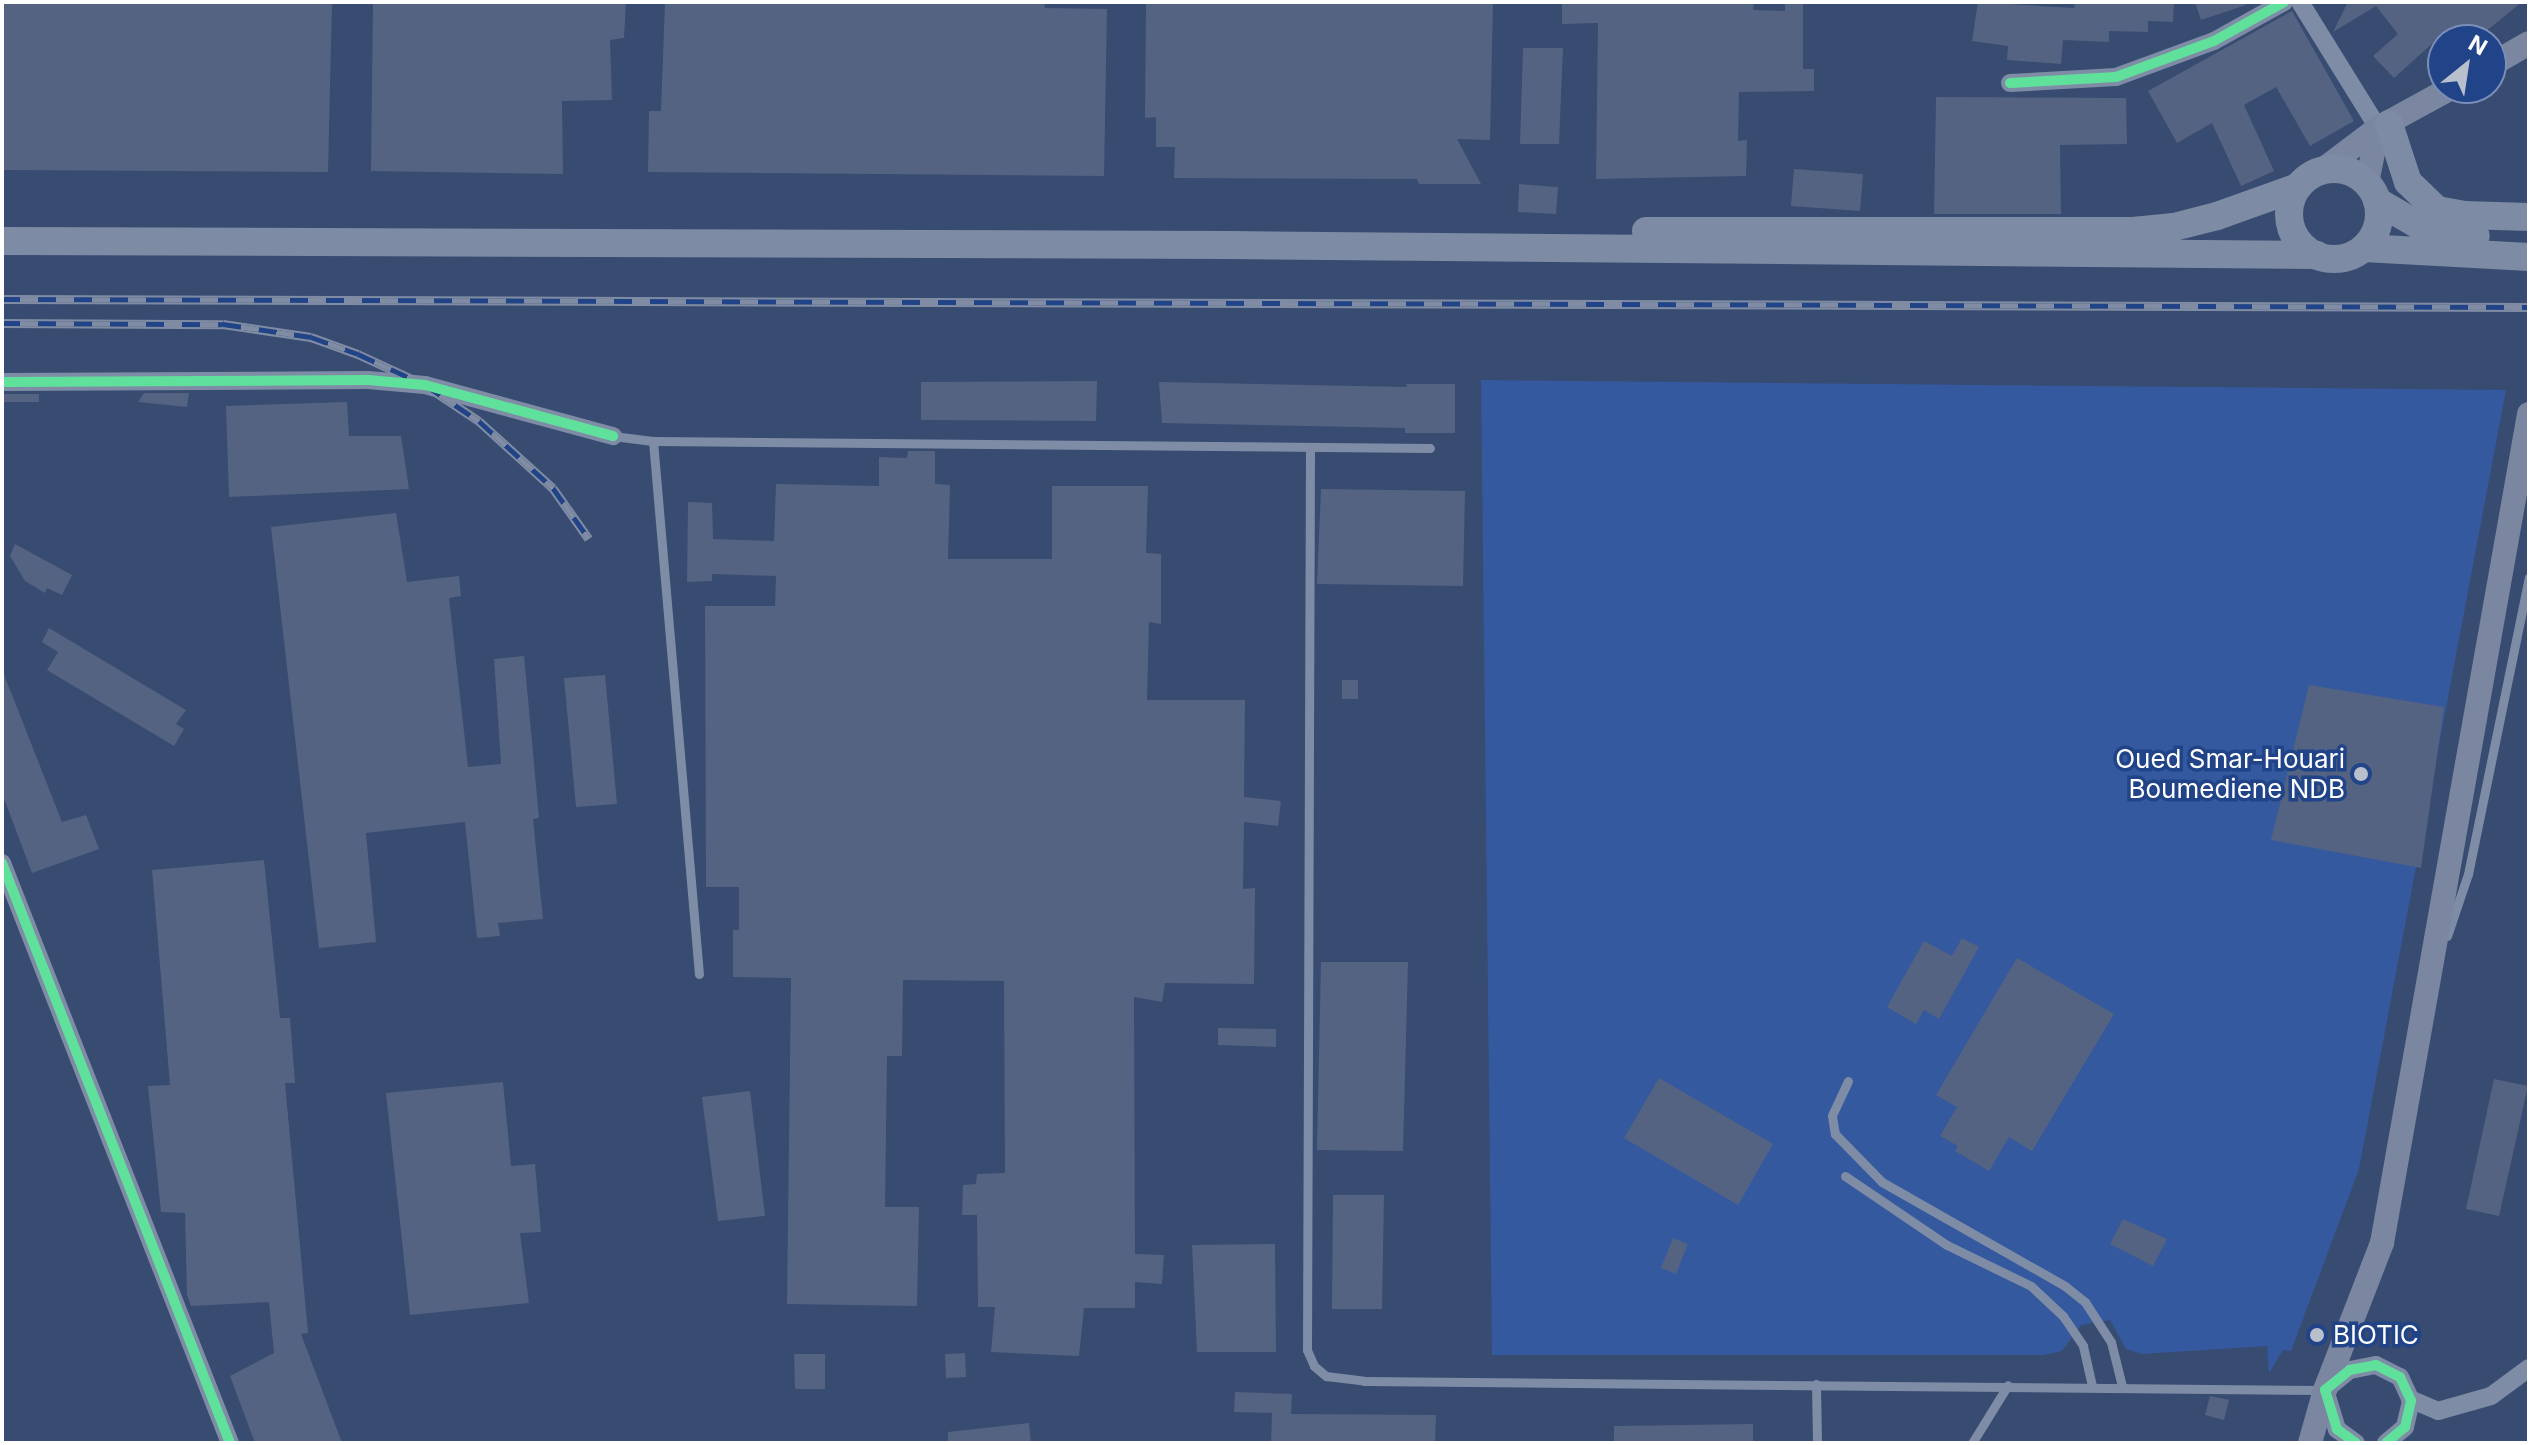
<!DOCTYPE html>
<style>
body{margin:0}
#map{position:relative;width:2531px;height:1445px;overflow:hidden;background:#384b71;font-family:Inter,sans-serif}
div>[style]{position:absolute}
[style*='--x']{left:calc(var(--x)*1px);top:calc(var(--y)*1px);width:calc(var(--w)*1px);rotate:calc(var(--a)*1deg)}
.green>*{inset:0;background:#35599e}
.building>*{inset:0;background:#546382}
.lane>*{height:9px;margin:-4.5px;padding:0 4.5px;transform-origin:4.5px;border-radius:4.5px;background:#7f8ca6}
.street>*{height:18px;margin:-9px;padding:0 9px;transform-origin:9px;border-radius:9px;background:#7f8ca6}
.secondary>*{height:24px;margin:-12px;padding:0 12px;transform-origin:12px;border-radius:12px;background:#7b87a1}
.primary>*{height:28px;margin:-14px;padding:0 14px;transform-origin:14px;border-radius:14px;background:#7e8ba4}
.primary>.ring{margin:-14px;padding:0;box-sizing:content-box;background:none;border:28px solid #7e8ba4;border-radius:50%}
.rail>*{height:9px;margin-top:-4.5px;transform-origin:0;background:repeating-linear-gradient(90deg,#214388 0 18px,#7f8ca4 0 36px);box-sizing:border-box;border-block:2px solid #7f8ca4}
.cycleway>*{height:10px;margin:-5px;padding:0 5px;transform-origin:5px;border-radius:5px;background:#60e19b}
.dots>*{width:22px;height:22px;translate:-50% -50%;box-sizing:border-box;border:4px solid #214388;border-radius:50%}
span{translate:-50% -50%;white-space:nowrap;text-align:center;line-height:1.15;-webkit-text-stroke:7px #214388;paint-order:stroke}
.poi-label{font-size:26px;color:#fff}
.right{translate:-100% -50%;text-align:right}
.left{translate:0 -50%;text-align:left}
.frame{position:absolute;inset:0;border:4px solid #fff;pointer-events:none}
.north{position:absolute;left:2427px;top:24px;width:80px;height:80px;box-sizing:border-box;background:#214388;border:2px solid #7a8eb8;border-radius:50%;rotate:30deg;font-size:22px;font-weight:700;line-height:32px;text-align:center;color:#fff}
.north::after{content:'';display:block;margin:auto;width:28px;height:36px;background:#b9c0cd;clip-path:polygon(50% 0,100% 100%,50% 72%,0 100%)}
</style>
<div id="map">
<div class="green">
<i style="clip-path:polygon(1481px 380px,2506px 390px,2359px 1169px,2291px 1351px,2283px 1350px,2269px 1373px,2267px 1346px,2142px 1354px,2126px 1349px,2110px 1320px,2081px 1325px,2062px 1351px,2044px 1355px,1492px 1355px)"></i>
</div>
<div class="building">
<i style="clip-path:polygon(2px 2px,332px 2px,328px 172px,2px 170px)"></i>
<i style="clip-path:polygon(373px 2px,626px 2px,624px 38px,610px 40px,612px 100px,562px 101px,563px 174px,371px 171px)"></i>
<i style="clip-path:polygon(665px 2px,1044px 2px,1045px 8px,1107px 9px,1104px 176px,648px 172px,649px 111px,661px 111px)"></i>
<i style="clip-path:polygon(1493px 2px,1490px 140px,1457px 139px,1481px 184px,1419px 184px,1417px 179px,1174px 178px,1175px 147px,1156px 147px,1156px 117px,1145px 118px,1146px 4px)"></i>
<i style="clip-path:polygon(1562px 2px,1754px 2px,1753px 10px,1785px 11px,1785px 2px,1803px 2px,1803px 69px,1814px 69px,1814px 91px,1739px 92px,1738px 141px,1747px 140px,1746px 176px,1596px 179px,1598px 23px,1562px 24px)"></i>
<i style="clip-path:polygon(1978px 2px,2074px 8px,2075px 2px,2174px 2px,2173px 22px,2148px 21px,2148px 32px,2109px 31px,2109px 42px,2063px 40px,2061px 64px,2007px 60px,2008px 46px,1972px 41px)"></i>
<i style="clip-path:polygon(2195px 2px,2245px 2px,2246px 5px,2201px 20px)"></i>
<i style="clip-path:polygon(2348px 2px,2522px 2px,2475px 40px,2469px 40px,2460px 28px,2438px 45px,2435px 41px,2394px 78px,2373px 56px,2398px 34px,2376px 6px,2333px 32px)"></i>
<i style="clip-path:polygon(2292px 11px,2354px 121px,2310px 146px,2276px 87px,2244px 105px,2274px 171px,2241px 186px,2212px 123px,2177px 143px,2148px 91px)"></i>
<i style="clip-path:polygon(1523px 48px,1563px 48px,1559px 144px,1520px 144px)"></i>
<i style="clip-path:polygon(1936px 97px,2126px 98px,2127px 144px,2060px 145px,2061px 214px,1934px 214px)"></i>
<i style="clip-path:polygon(1794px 169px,1863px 174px,1860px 211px,1791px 206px)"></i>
<i style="clip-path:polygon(1519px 184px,1558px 187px,1556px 214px,1518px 212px)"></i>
<i style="clip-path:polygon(1097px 381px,1096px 421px,921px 420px,921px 382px)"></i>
<i style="clip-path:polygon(1159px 382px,1407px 387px,1406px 384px,1455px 384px,1455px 433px,1405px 433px,1405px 428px,1162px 423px)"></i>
<i style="clip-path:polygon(144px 393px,189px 393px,187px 407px,138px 402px)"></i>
<i style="clip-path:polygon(2px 394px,39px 394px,39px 402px,2px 402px)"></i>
<i style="clip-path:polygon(347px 402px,349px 436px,401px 436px,409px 489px,229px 497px,226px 406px)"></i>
<i style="clip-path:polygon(908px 451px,935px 451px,935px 484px,950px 485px,948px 559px,1052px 559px,1052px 486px,1148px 486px,1146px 553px,1161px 554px,1161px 624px,1149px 622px,1147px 700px,1245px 700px,1244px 797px,1281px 801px,1278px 826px,1244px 822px,1243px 889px,1255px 888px,1254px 984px,1165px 983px,1162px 1002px,1134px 997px,1135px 1254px,1164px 1255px,1162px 1284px,1135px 1282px,1135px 1308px,1084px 1308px,1079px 1356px,991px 1352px,995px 1307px,978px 1307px,977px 1215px,962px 1215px,963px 1185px,976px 1184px,977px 1174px,1005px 1173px,1004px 981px,903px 980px,902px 1056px,887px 1056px,885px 1207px,919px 1207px,917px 1306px,787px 1304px,791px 978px,733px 977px,733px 930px,739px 930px,739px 887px,706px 887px,705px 606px,775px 606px,776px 576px,712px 574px,712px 581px,687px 582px,688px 502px,712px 503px,713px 539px,774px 541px,776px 484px,879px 486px,879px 457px,907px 458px)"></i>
<i style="clip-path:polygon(1321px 489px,1465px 491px,1463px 586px,1317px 584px)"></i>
<i style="clip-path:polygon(396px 513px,407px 582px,459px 576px,461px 596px,449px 598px,468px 767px,501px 764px,494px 659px,524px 656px,539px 818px,533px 819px,543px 919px,498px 923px,500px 936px,477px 938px,465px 822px,366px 833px,376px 942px,319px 948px,271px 527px)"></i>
<i style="clip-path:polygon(15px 544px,72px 575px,62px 595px,47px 588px,45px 593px,25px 581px,10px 556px)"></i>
<i style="clip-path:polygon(49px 628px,186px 710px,176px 724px,184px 729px,174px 746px,47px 670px,58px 652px,42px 642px)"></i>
<i style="clip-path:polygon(3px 672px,62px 822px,86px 815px,99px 849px,32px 873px,2px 793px)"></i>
<i style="clip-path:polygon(605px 675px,617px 804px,576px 807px,564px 678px)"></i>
<i style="clip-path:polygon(1342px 680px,1358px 680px,1358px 699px,1342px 699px)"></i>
<i style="clip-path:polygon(2309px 685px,2444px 707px,2421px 868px,2271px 840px)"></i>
<i style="clip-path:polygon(264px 860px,280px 1018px,290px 1018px,295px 1083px,285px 1083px,308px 1333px,301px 1334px,342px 1443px,255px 1443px,230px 1376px,274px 1353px,269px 1302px,191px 1306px,187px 1295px,185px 1213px,161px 1212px,148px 1086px,170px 1085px,152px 870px)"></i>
<i style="clip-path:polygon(1962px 938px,1979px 947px,1939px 1019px,1924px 1010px,1916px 1024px,1887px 1007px,1924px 941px,1952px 956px)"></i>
<i style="clip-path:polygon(2017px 958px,2114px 1014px,2032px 1151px,2009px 1137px,1989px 1171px,1955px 1151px,1958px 1146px,1940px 1136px,1957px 1107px,1936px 1095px)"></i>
<i style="clip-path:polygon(1321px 962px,1408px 962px,1403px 1151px,1317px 1150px)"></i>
<i style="clip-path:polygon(1218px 1028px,1276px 1029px,1276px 1047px,1218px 1045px)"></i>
<i style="clip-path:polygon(1659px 1078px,1773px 1144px,1738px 1205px,1624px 1138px)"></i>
<i style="clip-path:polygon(2494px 1079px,2528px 1086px,2499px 1216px,2466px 1209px)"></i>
<i style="clip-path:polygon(503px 1082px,511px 1166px,535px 1164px,541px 1232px,520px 1233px,529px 1303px,410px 1315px,386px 1093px)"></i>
<i style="clip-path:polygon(750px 1091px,765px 1216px,718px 1221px,702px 1097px)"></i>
<i style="clip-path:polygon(1333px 1195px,1384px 1195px,1382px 1309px,1332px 1309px)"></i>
<i style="clip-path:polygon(2123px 1219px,2167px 1239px,2153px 1266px,2110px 1244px)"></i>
<i style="clip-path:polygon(1673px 1238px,1688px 1244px,1676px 1274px,1661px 1268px)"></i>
<i style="clip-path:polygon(1275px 1244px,1276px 1352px,1197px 1352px,1192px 1245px)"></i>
<i style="clip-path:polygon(965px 1353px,966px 1377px,946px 1378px,945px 1354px)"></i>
<i style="clip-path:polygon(794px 1354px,825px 1354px,825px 1389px,795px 1389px)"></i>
<i style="clip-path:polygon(1235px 1392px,1292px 1394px,1291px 1414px,1436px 1415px,1435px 1443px,1271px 1443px,1272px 1413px,1234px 1412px)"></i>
<i style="clip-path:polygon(2210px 1396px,2229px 1400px,2224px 1420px,2205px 1415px)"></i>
<i style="clip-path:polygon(1029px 1423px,1031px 1443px,948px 1443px,948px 1432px)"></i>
<i style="clip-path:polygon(1753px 1424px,1753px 1443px,1614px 1443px,1614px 1426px)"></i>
</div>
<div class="lane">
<i style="--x:613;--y:436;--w:40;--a:7.1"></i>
<i style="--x:653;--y:441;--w:777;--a:0.52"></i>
<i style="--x:653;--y:441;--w:535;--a:85.07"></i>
<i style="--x:1310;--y:447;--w:903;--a:90.19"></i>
<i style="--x:1307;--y:1350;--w:17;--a:66"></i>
<i style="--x:1314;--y:1366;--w:16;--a:40"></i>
<i style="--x:1326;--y:1376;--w:38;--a:7"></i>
<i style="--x:1364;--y:1381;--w:958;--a:0.54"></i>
<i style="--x:2447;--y:936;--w:65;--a:-71.3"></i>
<i style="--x:2468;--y:874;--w:303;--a:-78.4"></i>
<i style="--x:1848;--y:1081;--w:38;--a:115"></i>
<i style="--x:1832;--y:1116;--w:18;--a:81"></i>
<i style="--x:1835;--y:1134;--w:67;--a:45.6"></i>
<i style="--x:1882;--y:1182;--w:210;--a:29.6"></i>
<i style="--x:2065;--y:1286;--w:26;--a:39"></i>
<i style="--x:2085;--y:1302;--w:48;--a:57"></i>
<i style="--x:2111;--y:1342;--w:45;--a:76"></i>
<i style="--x:1845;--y:1176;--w:123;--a:34.1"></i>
<i style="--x:1947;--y:1245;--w:93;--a:26"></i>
<i style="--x:2031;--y:1286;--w:44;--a:43.2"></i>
<i style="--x:2063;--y:1316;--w:36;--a:56"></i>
<i style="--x:2083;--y:1346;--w:41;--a:77.3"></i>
<i style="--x:1816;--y:1384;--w:59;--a:89"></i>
<i style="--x:1972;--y:1443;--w:68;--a:-58.2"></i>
</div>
<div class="street">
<i style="--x:2300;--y:2;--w:148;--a:58.2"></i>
<i style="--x:2010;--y:83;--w:106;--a:-3.2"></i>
<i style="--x:2116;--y:77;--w:104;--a:-20.2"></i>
<i style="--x:2214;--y:41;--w:80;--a:-29.1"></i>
<i style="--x:2;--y:382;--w:366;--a:-0.3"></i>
<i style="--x:368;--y:380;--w:57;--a:5"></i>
<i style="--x:425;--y:385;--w:195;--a:15.2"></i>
<i style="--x:2;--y:863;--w:623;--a:68.54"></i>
<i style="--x:2410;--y:1399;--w:30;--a:23"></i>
<i style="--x:2438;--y:1411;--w:55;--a:-15.8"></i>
<i style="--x:2491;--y:1396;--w:47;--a:-36.4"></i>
<i style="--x:2356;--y:1443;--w:24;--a:-144"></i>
<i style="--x:2337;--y:1429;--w:41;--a:-107.1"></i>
<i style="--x:2325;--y:1390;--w:32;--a:-39"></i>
<i style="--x:2350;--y:1370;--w:26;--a:-11"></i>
<i style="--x:2376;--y:1365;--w:27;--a:27"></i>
<i style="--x:2400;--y:1377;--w:26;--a:65"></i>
<i style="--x:2411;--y:1401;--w:27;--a:103"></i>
<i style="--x:2405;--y:1427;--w:25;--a:140"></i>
</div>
<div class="secondary">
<i style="--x:2491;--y:65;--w:44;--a:-30.1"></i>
<i style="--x:2321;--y:171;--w:71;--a:-37"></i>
<i style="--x:2378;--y:128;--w:83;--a:-28.7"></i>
<i style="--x:2367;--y:183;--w:56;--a:-78.7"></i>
<i style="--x:2310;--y:1443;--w:55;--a:-74.2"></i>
<i style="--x:2325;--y:1390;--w:158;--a:-68.8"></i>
<i style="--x:2382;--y:1243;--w:842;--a:-79.94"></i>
</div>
<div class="primary">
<i style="--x:2389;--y:124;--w:61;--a:71.9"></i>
<i style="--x:2408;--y:182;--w:40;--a:44"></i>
<i style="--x:2437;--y:210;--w:27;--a:10"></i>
<i style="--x:2464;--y:215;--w:65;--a:1.8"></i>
<i class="ring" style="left:2289px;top:169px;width:62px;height:62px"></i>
<i style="--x:2377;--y:201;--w:58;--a:30.1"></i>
<i style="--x:2427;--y:230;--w:49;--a:7"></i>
<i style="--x:1646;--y:231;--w:487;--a:0"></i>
<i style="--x:2133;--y:231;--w:41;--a:-5.6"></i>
<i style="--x:2174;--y:227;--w:44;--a:-14.3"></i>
<i style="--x:2217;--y:216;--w:86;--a:-19.7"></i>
<i style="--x:2;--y:241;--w:1226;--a:0.19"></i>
<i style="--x:1228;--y:245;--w:1089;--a:0.53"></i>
<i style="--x:2364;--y:248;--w:165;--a:3.1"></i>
</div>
<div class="rail">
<i style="--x:2;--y:299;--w:2527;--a:0.18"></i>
<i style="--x:2;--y:323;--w:221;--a:0.3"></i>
<i style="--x:223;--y:324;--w:89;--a:8.4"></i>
<i style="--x:311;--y:337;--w:50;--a:19.9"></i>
<i style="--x:358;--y:354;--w:74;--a:24.8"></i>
<i style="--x:425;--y:385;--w:65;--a:33.7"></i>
<i style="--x:479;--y:421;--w:100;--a:42.2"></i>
<i style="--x:553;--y:488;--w:62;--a:54.8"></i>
</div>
<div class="cycleway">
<i style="--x:2010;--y:83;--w:106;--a:-3.2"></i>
<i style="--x:2116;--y:77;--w:104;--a:-20.2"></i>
<i style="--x:2214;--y:41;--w:80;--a:-29.1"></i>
<i style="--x:2;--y:382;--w:366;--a:-0.3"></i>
<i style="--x:368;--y:380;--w:57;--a:5"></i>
<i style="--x:425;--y:385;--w:195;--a:15.2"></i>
<i style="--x:2;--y:863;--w:623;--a:68.54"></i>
<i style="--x:2356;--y:1443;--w:24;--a:-144"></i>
<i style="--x:2337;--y:1429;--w:41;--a:-107.1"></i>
<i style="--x:2325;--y:1390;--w:32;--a:-39"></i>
<i style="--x:2350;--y:1370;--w:26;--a:-11"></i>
<i style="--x:2376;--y:1365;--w:27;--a:27"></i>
<i style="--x:2400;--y:1377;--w:26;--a:65"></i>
<i style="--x:2411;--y:1401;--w:27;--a:103"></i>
<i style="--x:2405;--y:1427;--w:25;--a:140"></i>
</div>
<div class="dots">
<i style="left:2361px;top:774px;background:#b9c0cd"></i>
<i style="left:2317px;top:1335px;background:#b9c0cd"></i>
</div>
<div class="poi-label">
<span class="right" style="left:2345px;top:774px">Oued Smar-Houari<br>Boumediene NDB</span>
<span class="left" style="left:2333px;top:1335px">BIOTIC</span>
</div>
<div class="frame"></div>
<div class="north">N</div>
</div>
